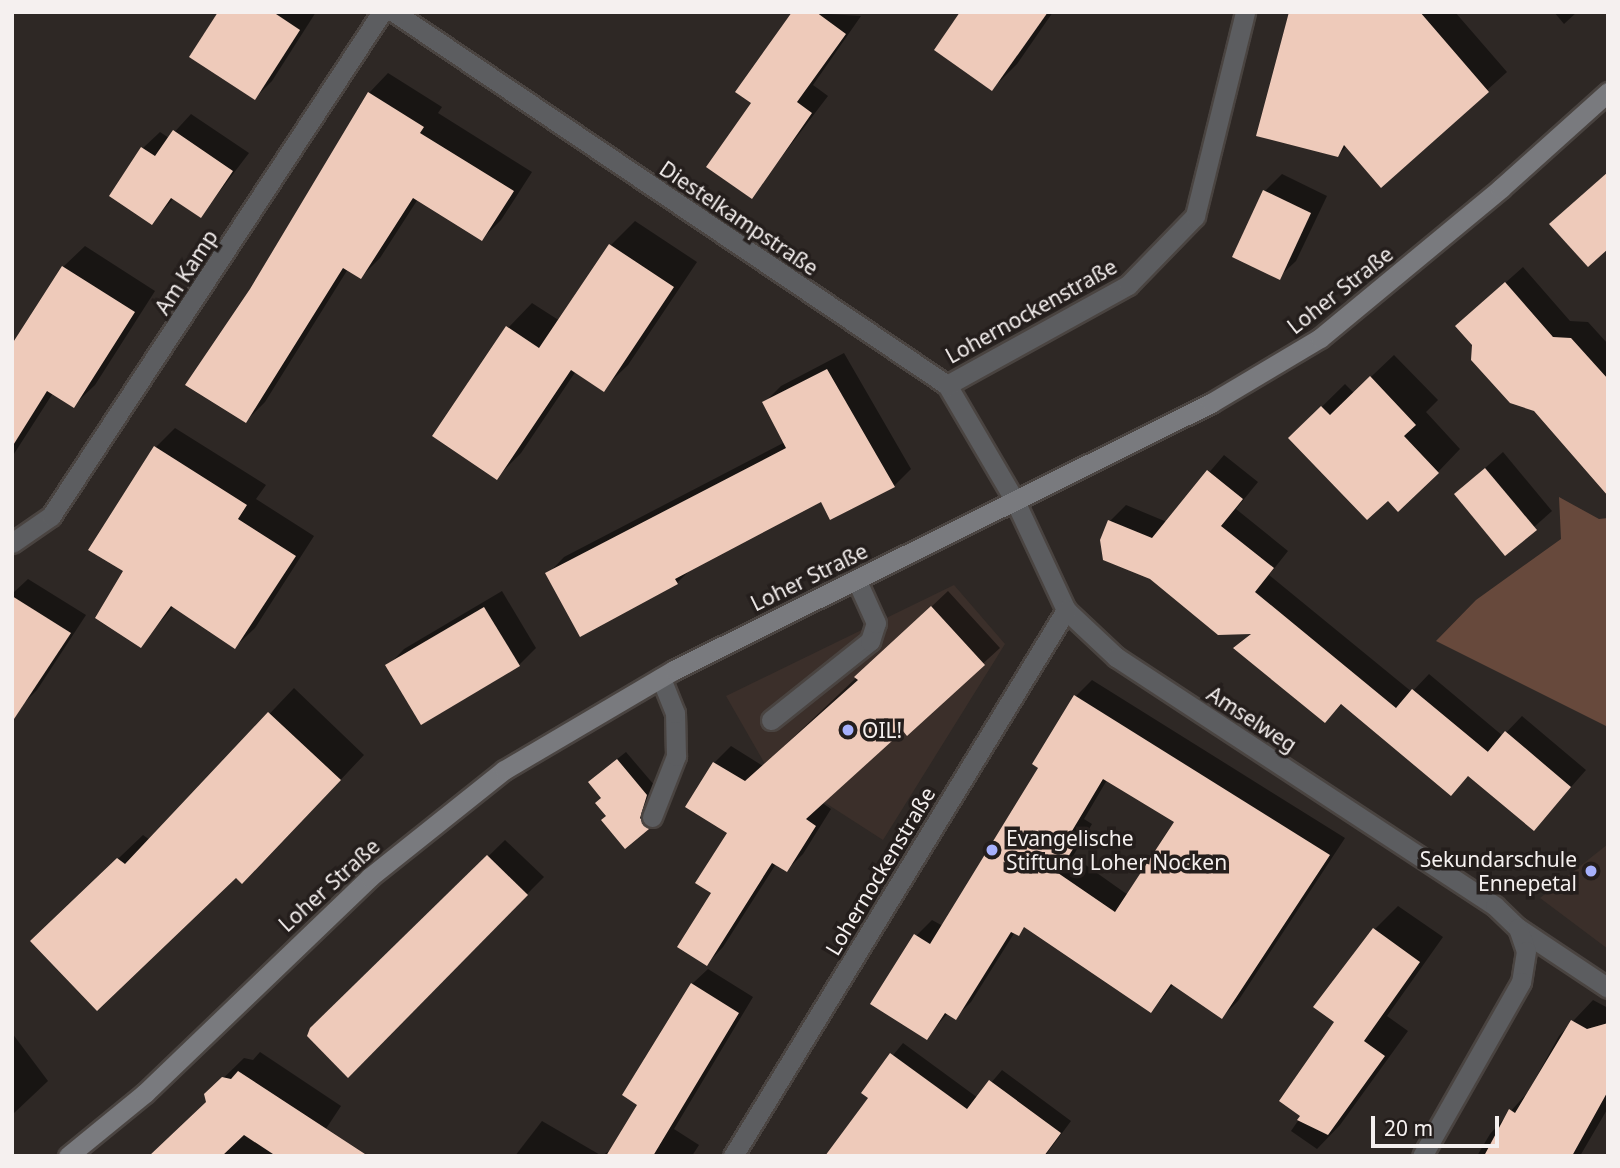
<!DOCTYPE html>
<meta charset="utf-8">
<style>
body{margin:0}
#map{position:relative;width:1620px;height:1168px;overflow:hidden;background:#2e2825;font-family:"Noto Sans",sans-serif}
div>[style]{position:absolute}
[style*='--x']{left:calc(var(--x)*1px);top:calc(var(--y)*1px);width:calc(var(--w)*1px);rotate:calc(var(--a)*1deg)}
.built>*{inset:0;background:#3b2f2a}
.forest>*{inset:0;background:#67493c}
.shadow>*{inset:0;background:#0007}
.building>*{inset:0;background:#eecaba}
.roads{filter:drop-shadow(2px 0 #4a4441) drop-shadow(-2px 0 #4a4441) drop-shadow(0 2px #4a4441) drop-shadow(0 -2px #4a4441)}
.service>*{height:19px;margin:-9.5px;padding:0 9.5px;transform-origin:9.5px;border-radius:9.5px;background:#5c5d60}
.minor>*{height:19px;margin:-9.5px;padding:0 9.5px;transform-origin:9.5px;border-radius:9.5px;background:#5c5d60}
.secondary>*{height:19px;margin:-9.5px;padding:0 9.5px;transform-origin:9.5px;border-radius:9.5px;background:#797a7e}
.dots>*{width:19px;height:19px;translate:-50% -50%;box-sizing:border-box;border:4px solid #241e1c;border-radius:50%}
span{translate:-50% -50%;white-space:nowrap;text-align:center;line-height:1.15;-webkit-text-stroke:7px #241e1c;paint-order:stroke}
.street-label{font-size:21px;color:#f5f0ef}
.poi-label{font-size:21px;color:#f5f0ef}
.left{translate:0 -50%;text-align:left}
.right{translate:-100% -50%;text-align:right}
.frame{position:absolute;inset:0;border:14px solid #f5f0ef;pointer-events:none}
.scale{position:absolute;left:1371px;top:1116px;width:128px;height:32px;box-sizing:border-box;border:4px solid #f5f0ef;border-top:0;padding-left:9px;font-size:21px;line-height:24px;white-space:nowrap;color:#f5f0ef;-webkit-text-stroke:5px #241e1c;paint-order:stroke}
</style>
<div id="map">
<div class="built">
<i style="clip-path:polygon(954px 585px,1005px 644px,883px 840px,765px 764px,726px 696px)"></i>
<i style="clip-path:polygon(1608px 844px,1608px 949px,1540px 898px)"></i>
</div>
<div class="forest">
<i style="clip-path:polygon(1559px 497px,1599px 519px,1608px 518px,1608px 727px,1436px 641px,1476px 600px,1561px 539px)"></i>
</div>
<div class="shadow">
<i style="clip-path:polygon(220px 12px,316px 12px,272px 81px,255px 98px)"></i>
<i style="clip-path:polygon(794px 12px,861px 16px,813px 85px,828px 96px,751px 197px,754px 103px)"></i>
<i style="clip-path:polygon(962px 12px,1053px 12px,1017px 64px,992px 89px)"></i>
<i style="clip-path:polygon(1291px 12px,1455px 12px,1507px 72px,1381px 186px,1347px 146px,1338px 155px)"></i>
<i style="clip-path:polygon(1554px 12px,1577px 12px,1564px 24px)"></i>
<i style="clip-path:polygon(388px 73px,442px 107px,438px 113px,532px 172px,501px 220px,482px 239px,418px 199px,380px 258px,361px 277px,348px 269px,265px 402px,246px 421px,251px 290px,369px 93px)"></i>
<i style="clip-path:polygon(191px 114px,249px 153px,201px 216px,174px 198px,152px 222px,143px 148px,160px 132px,169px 138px)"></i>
<i style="clip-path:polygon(1282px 174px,1327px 196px,1296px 261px,1279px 277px,1265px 191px)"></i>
<i style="clip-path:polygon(635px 221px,697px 262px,628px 365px,603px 389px,576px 371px,521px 453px,497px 477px,508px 328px,532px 303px,560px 321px,610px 246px)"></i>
<i style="clip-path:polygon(85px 246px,155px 291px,95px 385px,73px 406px,53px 393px,12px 457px,12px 378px,63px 267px)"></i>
<i style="clip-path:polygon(1523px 267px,1570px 321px,1588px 322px,1608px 344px,1608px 465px,1475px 310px)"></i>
<i style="clip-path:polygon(844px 353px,911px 469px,894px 486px,822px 500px,693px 567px,677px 583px,548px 574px,564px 557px,785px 442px,764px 403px,781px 386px)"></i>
<i style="clip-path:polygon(1394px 355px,1438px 400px,1426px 412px,1460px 449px,1438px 472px,1290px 438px,1345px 384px,1354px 393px)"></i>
<i style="clip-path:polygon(175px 428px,266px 485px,256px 499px,314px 536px,255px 628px,235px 647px,174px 606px,140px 645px,126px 570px,91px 550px,156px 447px)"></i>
<i style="clip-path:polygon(1503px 452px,1552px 511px,1505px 553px,1456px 494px)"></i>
<i style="clip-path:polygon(1224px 455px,1258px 482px,1236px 509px,1288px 551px,1269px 575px,1412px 692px,1429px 674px,1503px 736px,1522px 716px,1586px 770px,1534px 829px,1469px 775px,1451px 793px,1343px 703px,1325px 721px,1236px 648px,1252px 632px,1110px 521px,1126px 505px,1167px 522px)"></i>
<i style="clip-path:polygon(28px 579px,86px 615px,37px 690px,20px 707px,12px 702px,12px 594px)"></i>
<i style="clip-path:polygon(502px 591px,536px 648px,519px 665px,388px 666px,404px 649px)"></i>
<i style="clip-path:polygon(948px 591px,1000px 648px,907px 733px,903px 728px,821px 802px,831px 809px,803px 854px,787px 870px,776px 864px,723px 947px,707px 964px,714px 892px,729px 833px,687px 806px,714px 763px,731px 746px,763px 766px)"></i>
<i style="clip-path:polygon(evenodd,1092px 680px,1345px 838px,1238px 1001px,1222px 1017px,1174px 984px,1151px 1011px,1026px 926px,1015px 932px,971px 1002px,955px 1018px,948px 1013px,927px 1037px,916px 936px,932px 920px,943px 926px,1041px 767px,1035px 763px,1076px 696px,1092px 680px,1107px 780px,1176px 821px,1128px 895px,1073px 856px,1092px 824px,1084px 819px,1107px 780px)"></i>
<i style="clip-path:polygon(294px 688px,364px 755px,267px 858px,236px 876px,57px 917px,143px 835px,150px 840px)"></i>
<i style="clip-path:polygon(626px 752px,655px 786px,656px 819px,625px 846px,608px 816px,598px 774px)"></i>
<i style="clip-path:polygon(505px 840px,544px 877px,348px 1075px,329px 1012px)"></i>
<i style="clip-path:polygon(1398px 906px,1443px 937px,1387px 1016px,1408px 1031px,1340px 1125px,1317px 1149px,1291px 1131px,1302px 1115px,1374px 930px)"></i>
<i style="clip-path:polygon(708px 969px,753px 997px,674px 1129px,699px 1145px,692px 1156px,602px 1156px,613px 1148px,640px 1104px,692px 984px)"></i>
<i style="clip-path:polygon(1593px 1000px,1608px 1008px,1608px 1108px,1580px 1156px,1477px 1156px,1490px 1134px,1528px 1092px,1559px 1036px)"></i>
<i style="clip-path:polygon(12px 1033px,48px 1081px,12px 1115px)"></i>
<i style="clip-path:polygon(903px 1043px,978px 1098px,1002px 1070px,1071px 1121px,1045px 1156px,966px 1156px,863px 1092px)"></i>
<i style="clip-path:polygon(260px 1052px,341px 1106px,308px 1156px,157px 1156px,207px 1101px,206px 1095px,244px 1058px,253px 1060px)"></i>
<i style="clip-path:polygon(542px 1121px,602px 1156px,515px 1156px)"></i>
</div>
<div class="building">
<i style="clip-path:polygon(218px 12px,273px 12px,300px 30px,255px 100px,189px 57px)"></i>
<i style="clip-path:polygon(792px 12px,816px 12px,846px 34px,797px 102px,812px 113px,752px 199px,706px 167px,751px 103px,735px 92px)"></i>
<i style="clip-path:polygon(960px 12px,1048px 12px,992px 91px,934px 50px)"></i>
<i style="clip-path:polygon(1289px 12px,1420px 12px,1489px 92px,1381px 188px,1344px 145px,1338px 157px,1256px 136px)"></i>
<i style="clip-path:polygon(368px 92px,424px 127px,420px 133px,514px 191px,482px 241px,413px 198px,361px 279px,343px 268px,246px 423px,185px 385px,250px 289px)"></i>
<i style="clip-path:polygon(173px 130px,233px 171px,201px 218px,171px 198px,152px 225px,109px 196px,141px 147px,155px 156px)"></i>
<i style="clip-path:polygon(1608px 172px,1608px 249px,1588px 267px,1549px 224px)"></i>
<i style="clip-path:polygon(1263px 190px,1311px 213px,1280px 280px,1232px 257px)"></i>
<i style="clip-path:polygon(609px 244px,674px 287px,604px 392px,571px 370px,497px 480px,432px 436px,506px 326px,539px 348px)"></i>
<i style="clip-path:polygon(62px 266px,135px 312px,74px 408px,47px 391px,12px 447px,12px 344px)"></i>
<i style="clip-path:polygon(1505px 282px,1553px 337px,1571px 338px,1608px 379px,1608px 496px,1534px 411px,1510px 403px,1471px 360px,1472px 345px,1455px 326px)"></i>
<i style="clip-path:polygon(827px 369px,895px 487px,830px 520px,821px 502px,675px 579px,678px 584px,580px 637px,545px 573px,786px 448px,762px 402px)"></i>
<i style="clip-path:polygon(1370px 376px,1416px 425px,1404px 436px,1439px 473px,1398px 512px,1388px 501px,1367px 520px,1288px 438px,1321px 406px,1330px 415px)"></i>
<i style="clip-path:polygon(154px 446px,247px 505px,238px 519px,296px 556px,235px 649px,171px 606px,141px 648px,95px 618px,123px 571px,88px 550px)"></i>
<i style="clip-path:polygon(1485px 468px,1537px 530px,1505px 556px,1454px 494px)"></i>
<i style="clip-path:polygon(1207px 470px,1243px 499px,1221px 526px,1274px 568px,1255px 592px,1396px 708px,1412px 689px,1488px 752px,1472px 771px,1505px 731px,1571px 787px,1534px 831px,1468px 776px,1451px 796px,1341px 704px,1325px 723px,1233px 648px,1251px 634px,1218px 635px,1150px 579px,1103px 560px,1100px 540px,1108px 520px,1152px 538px)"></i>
<i style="clip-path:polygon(12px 596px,71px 633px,12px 722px)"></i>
<i style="clip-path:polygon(931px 606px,985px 665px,907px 736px,903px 731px,806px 819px,816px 826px,787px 872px,772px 863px,707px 966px,677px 947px,711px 893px,695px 883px,727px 833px,685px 807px,713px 762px,745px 781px,858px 680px,854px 677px)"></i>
<i style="clip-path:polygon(484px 607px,520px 666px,421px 725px,385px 665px)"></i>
<i style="clip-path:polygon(evenodd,1074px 695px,1330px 855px,1222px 1019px,1171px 984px,1151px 1013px,1024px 927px,1019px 936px,1011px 932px,956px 1020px,945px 1013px,927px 1040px,870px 1004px,914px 934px,930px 944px,1038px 768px,1032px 764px,1074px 695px,1103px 779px,1174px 822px,1115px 912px,1058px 873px,1078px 841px,1069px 836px,1103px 779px)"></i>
<i style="clip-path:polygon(268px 712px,341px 780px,242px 884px,236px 878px,97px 1011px,30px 941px,117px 858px,125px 864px)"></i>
<i style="clip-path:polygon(617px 759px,647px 795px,640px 818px,649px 829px,625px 849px,601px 820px,606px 816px,595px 803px,601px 798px,588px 782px)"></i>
<i style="clip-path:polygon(487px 855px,528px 895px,348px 1078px,307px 1036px,310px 1028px)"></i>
<i style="clip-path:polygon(1373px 928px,1420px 962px,1364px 1041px,1385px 1056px,1328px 1135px,1297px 1120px,1300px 1116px,1279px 1101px,1334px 1022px,1313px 1007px)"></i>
<i style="clip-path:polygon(691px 983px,739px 1013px,653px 1156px,606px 1156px,637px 1105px,622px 1095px)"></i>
<i style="clip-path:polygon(1571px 1020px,1587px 1029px,1608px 1023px,1608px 1091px,1572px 1156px,1484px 1156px,1509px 1109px,1515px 1113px)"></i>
<i style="clip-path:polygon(890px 1053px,967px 1109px,989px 1080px,1061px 1133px,1044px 1156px,825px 1156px,868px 1098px,861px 1093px)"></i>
<i style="clip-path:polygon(238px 1071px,368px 1156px,276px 1156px,244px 1135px,222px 1156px,149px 1156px,206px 1102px,204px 1094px,222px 1077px,231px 1079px)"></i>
</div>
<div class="roads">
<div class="service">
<i style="--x:771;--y:720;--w:127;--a:-38.6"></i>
<i style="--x:870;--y:641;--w:19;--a:-72"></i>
<i style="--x:876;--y:623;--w:48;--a:-114.4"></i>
<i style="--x:652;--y:817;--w:66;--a:-68.5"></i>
<i style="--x:676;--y:756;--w:43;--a:-91.3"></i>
<i style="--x:675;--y:713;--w:38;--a:-112"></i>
<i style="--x:1518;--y:928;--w:108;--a:33.7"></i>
</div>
<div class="minor">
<i style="--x:394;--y:12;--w:667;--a:34"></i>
<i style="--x:947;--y:385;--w:134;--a:59.6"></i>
<i style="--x:1015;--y:501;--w:120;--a:64.9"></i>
<i style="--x:1066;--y:610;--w:69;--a:43.2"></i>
<i style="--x:1116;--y:657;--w:453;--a:33.3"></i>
<i style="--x:1495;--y:906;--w:32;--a:44"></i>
<i style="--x:1518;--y:928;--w:24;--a:71"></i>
<i style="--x:1526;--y:951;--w:31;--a:99"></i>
<i style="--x:1521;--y:982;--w:200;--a:119.6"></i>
<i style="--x:947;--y:385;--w:207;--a:-28.9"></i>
<i style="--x:1128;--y:285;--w:96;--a:-45.8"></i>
<i style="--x:1195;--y:216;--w:210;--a:-76.2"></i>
<i style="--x:12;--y:543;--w:47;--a:-34.7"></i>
<i style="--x:51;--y:516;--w:603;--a:-56.71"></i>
<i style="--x:733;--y:1156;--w:640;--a:-58.62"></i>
</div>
<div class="secondary">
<i style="--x:68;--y:1156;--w:99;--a:-39.3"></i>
<i style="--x:145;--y:1093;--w:312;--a:-43.8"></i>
<i style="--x:370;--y:877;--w:171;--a:-38.6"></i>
<i style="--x:504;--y:770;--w:197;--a:-30.5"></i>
<i style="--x:674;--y:670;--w:600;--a:-26.44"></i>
<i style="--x:1211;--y:403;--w:127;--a:-30.8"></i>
<i style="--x:1320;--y:338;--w:235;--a:-39.6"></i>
<i style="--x:1501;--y:188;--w:144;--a:-41.9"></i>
</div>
</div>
<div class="dots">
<i style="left:848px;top:730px;background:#a7b1fc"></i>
<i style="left:992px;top:850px;background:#a7b1fc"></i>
<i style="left:1591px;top:871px;background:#a7b1fc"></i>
</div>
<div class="street-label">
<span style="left:739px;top:218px;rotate:34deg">Diestelkampstraße</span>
<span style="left:186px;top:272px;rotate:-57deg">Am Kamp</span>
<span style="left:1340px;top:290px;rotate:-38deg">Loher Straße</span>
<span style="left:1031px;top:311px;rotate:-29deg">Lohernockenstraße</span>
<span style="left:809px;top:577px;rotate:-26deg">Loher Straße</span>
<span style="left:1252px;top:719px;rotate:33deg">Amselweg</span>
<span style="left:880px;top:871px;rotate:-59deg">Lohernockenstraße</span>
<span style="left:329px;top:885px;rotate:-42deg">Loher Straße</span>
</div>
<div class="poi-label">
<span class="left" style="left:862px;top:730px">OIL!</span>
<span class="left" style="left:1006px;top:850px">Evangelische<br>Stiftung Loher Nocken</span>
<span class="right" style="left:1577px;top:871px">Sekundarschule<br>Ennepetal</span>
</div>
<div class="frame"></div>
<div class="scale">20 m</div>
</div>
